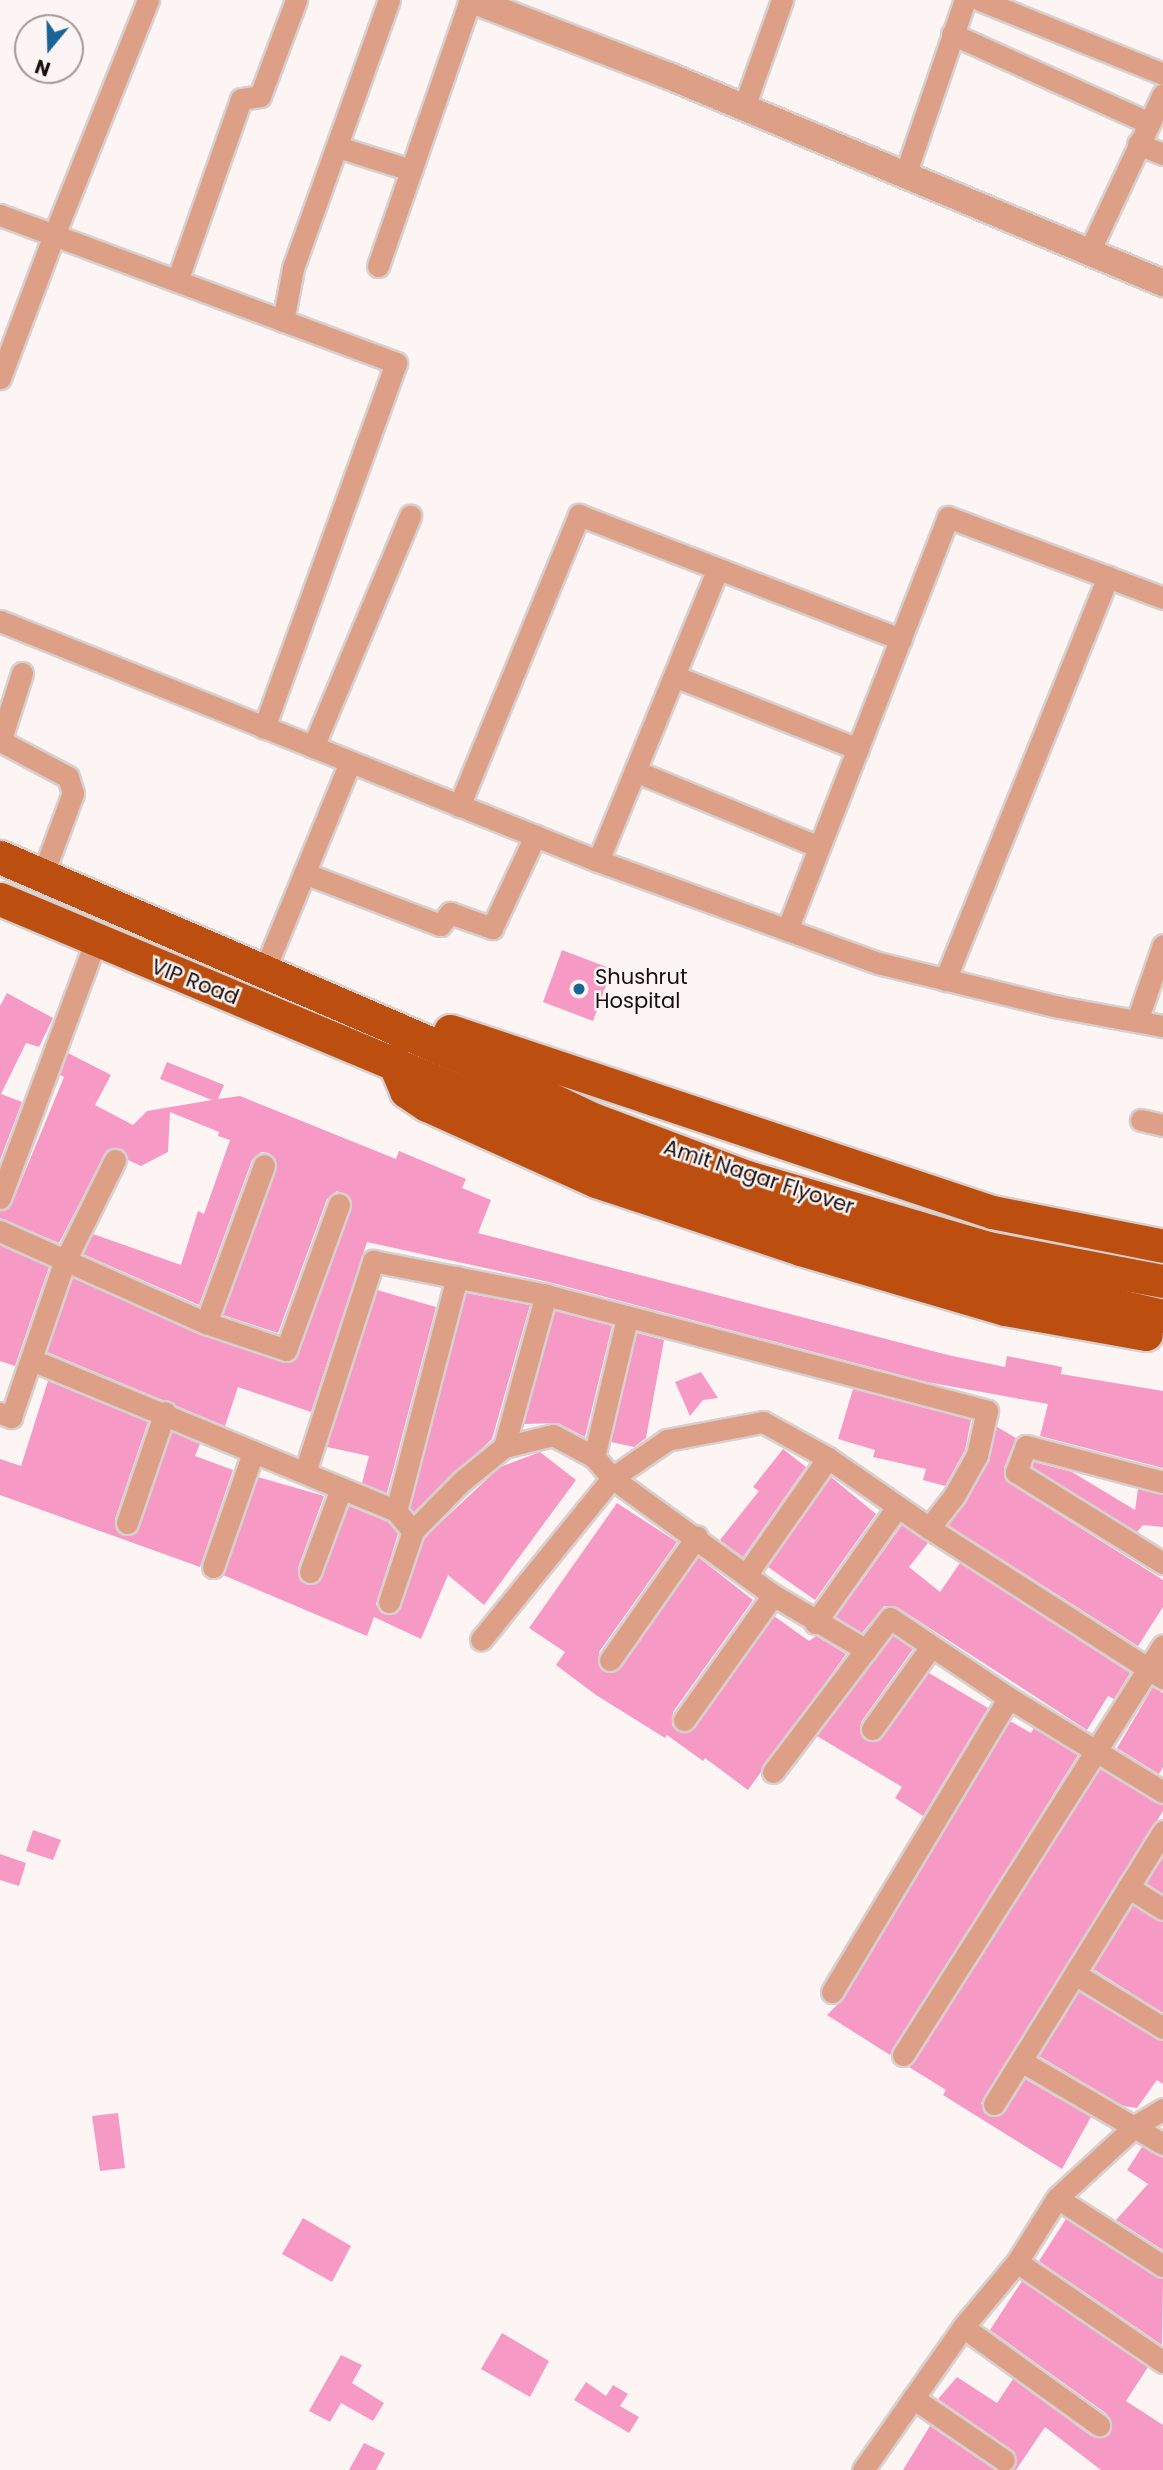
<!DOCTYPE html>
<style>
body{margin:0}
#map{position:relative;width:1163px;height:2470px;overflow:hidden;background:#fdf4f4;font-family:Poppins,sans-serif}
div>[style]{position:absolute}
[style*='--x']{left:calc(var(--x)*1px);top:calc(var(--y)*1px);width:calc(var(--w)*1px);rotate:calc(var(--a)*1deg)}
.building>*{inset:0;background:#f799c5}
.roads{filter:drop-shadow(2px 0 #d8cfcf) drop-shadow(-2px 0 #d8cfcf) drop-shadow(0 2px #d8cfcf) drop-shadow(0 -2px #d8cfcf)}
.minor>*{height:21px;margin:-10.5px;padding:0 10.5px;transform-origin:10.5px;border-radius:10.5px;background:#dd9f85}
.tertiary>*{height:26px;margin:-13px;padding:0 13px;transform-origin:13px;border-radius:13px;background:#dd9f85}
.primary>*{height:33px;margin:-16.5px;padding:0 16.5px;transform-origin:16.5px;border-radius:16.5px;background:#bc4e10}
.dots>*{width:19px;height:19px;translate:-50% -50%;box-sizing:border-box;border:4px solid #fdf4f4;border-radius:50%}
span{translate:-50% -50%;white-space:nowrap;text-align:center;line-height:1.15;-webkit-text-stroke:5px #fdf4f4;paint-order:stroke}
.poi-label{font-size:21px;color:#170f0f}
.left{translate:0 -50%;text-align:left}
.street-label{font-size:21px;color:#170f0f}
.north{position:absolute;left:14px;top:14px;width:70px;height:70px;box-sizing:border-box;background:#fdf4f4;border:2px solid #a19898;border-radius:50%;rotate:199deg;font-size:19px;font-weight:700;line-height:28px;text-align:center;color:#170f0f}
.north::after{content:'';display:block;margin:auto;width:24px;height:32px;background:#1a6598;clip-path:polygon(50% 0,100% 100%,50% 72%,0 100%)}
</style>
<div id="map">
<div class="building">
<i style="clip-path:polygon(562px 950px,612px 969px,593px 1021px,543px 1002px)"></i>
<i style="clip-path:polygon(7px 993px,53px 1018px,39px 1047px,26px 1043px,1px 1094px,22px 1102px,0 1160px,0 1006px)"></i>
<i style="clip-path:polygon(68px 1053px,111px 1075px,95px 1105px,133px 1125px,147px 1111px,212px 1100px,160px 1079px,167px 1062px,224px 1085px,218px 1099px,240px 1096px,396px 1159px,399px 1151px,466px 1179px,462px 1188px,491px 1200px,478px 1233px,948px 1355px,1005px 1367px,1007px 1356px,1062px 1367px,1061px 1374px,1163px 1391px,1163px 1468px,1040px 1436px,1048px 1404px,927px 1382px,549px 1282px,367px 1242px,311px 1412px,238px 1387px,225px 1426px,47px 1352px,73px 1278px,201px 1335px,289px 1363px,298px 1354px,352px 1201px,337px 1191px,327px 1199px,278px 1333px,223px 1315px,276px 1170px,269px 1153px,261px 1152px,252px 1160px,199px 1305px,83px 1254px,93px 1234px,181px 1265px,198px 1211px,204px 1214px,230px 1140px,218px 1136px,219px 1132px,170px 1112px,168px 1152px,141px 1166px,128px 1160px,121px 1149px,107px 1150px,59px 1243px,0 1218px,0 1211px,12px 1203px,64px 1077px,60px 1075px)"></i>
<i style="clip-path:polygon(0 1245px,49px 1267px,15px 1366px,0 1361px)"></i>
<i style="clip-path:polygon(377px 1290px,436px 1307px,387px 1493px,362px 1483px,369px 1456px,327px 1447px)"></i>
<i style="clip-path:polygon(466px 1293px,530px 1305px,492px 1439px,414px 1512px,410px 1508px)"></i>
<i style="clip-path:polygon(555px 1311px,612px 1326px,585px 1437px,558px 1423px,524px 1424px)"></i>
<i style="clip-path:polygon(637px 1333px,664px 1340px,646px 1438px,634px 1447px,611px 1442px)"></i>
<i style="clip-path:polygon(701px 1372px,718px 1398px,703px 1400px,690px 1416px,675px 1382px)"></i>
<i style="clip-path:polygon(48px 1381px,148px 1422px,115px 1519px,122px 1535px,130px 1536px,139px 1527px,172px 1432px,200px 1444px,195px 1456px,233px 1470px,200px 1567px,0 1495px,0 1459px,21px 1466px)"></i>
<i style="clip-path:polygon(853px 1389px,971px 1420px,965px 1450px,945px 1486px,923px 1480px,926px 1469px,873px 1457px,875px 1450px,838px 1439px)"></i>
<i style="clip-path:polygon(997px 1427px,1016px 1438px,1004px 1468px,1009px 1483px,1163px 1580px,1163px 1607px,1138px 1646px,948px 1525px,988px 1461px)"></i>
<i style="clip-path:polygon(783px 1449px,806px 1467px,743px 1557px,720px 1540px,759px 1491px,753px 1487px)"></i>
<i style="clip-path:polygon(540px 1452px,576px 1480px,484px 1605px,448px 1575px,421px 1639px,374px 1617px,367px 1636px,223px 1575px,258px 1477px,324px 1496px,298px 1568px,300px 1580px,306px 1584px,322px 1577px,349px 1506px,388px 1522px,398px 1534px,376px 1604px,380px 1611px,392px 1615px,401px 1606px,424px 1538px,500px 1467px)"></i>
<i style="clip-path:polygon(1034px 1462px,1072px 1472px,1135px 1510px,1138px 1489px,1163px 1495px,1163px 1527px,1143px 1525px,1137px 1532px,1032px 1467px)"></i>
<i style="clip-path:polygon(831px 1477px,876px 1514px,815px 1600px,768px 1567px)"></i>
<i style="clip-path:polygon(617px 1503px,677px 1542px,599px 1652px,602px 1670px,610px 1673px,621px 1668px,698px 1557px,753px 1600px,673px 1712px,672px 1725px,677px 1731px,695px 1728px,774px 1616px,809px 1641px,816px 1636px,846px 1654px,748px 1790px,705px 1758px,703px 1761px,667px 1735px,665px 1738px,596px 1695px,556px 1665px,565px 1652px,529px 1628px)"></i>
<i style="clip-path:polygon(902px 1525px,928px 1543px,909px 1567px,940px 1592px,960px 1563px,1130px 1673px,1114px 1699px,1108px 1696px,1087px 1730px,897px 1607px,884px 1606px,862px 1633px,836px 1617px)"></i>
<i style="clip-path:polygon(893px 1636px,913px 1649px,861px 1722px,864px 1739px,871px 1742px,882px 1737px,929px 1673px,988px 1708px,923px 1816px,895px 1798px,902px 1787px,817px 1736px)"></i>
<i style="clip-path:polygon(1153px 1687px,1163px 1693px,1163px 1767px,1159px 1774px,1117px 1748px)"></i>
<i style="clip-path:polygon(1010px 1721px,1031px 1733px,1034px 1728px,1078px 1755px,890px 2055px,827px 2015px,843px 1999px)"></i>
<i style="clip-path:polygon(1100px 1769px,1163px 1805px,1163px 1811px,981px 2103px,988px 2115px,1001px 2115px,1025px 2079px,1091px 2117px,1062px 2169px,943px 2095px,946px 2090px,909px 2067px)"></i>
<i style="clip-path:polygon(33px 1830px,61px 1840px,53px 1860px,26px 1851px)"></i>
<i style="clip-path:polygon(0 1854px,26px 1863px,19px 1886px,0 1880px)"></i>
<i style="clip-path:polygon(1163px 1856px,1163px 1894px,1146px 1883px)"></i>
<i style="clip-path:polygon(1132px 1905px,1163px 1922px,1163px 2013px,1093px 1969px)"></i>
<i style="clip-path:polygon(1079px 1992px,1163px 2041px,1163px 2084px,1157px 2080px,1137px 2108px,1123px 2106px,1039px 2056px)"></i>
<i style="clip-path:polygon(118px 2113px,125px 2168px,100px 2171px,92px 2116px)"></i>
<i style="clip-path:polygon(1142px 2147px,1163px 2158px,1163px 2250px,1116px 2220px,1148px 2184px,1127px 2170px)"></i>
<i style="clip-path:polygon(303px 2218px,351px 2246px,332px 2282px,282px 2254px)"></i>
<i style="clip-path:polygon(1066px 2219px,1163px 2279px,1162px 2345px,1039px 2261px)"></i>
<i style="clip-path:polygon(1022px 2281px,1148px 2367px,1126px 2401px,1163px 2425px,1163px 2470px,1101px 2470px,1045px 2427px,1016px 2470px,1012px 2470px,1017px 2460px,1012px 2450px,938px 2399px,957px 2377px,997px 2403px,1013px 2379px,1091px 2436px,1109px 2433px,1112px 2426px,1107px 2414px,990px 2330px)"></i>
<i style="clip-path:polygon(502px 2333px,549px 2361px,530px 2397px,481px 2369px)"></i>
<i style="clip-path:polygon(341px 2355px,362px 2365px,352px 2383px,384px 2403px,373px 2421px,341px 2403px,330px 2422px,309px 2411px)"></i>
<i style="clip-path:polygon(586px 2382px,606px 2396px,613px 2385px,628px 2394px,620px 2406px,639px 2417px,629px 2433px,574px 2400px)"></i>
<i style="clip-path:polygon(930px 2426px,995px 2470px,903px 2470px)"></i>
<i style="clip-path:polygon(364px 2443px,385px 2453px,376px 2470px,349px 2470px)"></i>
</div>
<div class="roads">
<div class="minor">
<i style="--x:148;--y:0;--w:253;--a:111.8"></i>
<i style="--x:54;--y:235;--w:365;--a:20.5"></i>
<i style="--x:396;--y:363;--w:388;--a:109.9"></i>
<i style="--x:980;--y:0;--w:197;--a:22"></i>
<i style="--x:952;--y:34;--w:216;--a:24.3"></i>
<i style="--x:744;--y:107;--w:114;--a:-70.4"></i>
<i style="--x:1138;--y:144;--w:27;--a:22"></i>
<i style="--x:338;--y:147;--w:77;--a:17.5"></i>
<i style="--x:905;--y:175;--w:185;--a:-71.1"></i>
<i style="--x:0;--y:215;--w:58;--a:20.3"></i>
<i style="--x:54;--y:235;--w:153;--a:110.7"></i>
<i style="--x:1089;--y:252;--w:174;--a:-64.9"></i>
<i style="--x:378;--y:266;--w:281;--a:-70.9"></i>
<i style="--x:177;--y:281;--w:193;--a:-70.6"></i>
<i style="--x:241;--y:99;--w:19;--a:-9"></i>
<i style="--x:260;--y:96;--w:103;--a:-69.4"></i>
<i style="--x:283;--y:321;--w:54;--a:-79.3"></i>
<i style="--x:293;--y:268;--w:285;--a:-70.3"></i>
<i style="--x:0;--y:621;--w:644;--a:21.87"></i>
<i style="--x:598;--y:861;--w:298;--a:20"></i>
<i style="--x:878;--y:963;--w:186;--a:13.7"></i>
<i style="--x:1059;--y:1007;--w:106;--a:10.4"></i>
<i style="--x:22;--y:673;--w:66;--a:107.6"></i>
<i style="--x:2;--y:736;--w:9;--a:63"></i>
<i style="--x:6;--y:744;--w:70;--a:28"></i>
<i style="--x:68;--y:777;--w:17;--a:73"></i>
<i style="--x:73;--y:793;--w:90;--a:110.3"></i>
<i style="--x:674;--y:676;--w:198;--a:21.6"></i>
<i style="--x:313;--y:747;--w:251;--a:-67.2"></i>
<i style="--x:635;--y:771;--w:199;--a:22.4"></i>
<i style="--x:459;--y:806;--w:315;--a:-67.6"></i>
<i style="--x:579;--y:515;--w:345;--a:21.1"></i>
<i style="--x:598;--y:861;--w:316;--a:-67.7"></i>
<i style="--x:304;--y:873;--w:146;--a:20.9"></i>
<i style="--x:440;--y:925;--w:16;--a:-50"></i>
<i style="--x:450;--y:913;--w:45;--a:19.7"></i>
<i style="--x:492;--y:928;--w:102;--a:-64.9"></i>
<i style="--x:787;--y:930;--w:443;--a:-68.7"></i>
<i style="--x:948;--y:517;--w:230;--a:20.6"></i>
<i style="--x:264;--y:971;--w:226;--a:-67.6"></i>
<i style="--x:945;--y:980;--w:435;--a:-68"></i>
<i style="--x:1137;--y:1021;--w:80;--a:-71.1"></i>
<i style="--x:1141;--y:1120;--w:23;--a:13"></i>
<i style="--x:0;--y:1198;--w:272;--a:-69.6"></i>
<i style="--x:0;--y:1231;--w:226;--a:24.1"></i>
<i style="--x:206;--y:1323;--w:84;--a:18.6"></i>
<i style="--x:286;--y:1350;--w:155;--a:-70"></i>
<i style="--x:206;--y:1323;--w:168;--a:-69.8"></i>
<i style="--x:32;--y:1360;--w:394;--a:22.5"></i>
<i style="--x:396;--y:1511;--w:26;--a:50"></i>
<i style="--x:413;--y:1531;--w:70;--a:-45.6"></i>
<i style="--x:462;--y:1481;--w:54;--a:-39"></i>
<i style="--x:504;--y:1447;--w:50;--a:-13.8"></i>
<i style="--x:553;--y:1435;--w:47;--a:28.2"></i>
<i style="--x:594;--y:1457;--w:28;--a:49"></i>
<i style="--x:612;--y:1478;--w:199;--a:36"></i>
<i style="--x:773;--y:1595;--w:108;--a:30.6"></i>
<i style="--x:0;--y:1413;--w:12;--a:20"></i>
<i style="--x:11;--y:1417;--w:163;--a:-71"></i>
<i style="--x:64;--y:1263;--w:115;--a:-63.7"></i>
<i style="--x:504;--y:1447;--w:158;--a:-74.6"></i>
<i style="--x:594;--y:1457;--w:142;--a:-76.6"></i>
<i style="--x:305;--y:1472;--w:222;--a:-72.1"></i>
<i style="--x:373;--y:1261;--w:176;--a:11.1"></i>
<i style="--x:546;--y:1295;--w:456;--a:14.7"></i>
<i style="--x:987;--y:1411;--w:45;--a:102.8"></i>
<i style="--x:977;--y:1455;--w:47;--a:119.3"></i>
<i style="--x:954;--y:1496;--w:41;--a:128"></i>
<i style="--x:929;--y:1528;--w:123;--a:-145.3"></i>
<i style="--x:828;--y:1458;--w:74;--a:-151"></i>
<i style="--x:763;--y:1422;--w:98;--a:169.4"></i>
<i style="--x:667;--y:1440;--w:67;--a:145.4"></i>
<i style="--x:612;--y:1478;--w:208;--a:129"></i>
<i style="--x:1163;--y:1482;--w:142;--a:-165.3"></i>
<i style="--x:1026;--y:1446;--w:28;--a:111"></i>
<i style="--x:1016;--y:1472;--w:173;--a:31.8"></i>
<i style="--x:396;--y:1511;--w:242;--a:-75.4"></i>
<i style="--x:127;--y:1523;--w:117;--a:-71.1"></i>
<i style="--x:929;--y:1528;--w:278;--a:32.7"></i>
<i style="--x:213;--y:1567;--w:121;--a:-70.7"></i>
<i style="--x:310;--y:1572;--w:89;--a:-69.5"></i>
<i style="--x:746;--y:1575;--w:143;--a:-55"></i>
<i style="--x:389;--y:1602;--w:75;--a:-71.3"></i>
<i style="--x:815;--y:1623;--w:142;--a:-54.7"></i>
<i style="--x:610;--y:1660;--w:151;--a:-54.9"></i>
<i style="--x:684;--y:1720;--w:153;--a:-54.5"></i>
<i style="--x:872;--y:1729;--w:101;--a:-54.3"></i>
<i style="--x:773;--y:1772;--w:193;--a:-52.8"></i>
<i style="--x:890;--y:1618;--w:143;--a:33.9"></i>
<i style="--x:1009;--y:1698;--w:180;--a:31.4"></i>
<i style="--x:1128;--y:1887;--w:41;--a:32.2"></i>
<i style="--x:1075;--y:1974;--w:103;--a:31.5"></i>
<i style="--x:832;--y:1992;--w:343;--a:-59"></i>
<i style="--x:903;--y:2055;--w:485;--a:-57.6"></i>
<i style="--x:1021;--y:2061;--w:164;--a:30.3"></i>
<i style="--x:994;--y:2104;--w:321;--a:-58.2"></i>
<i style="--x:1057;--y:2198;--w:126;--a:32.7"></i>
<i style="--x:1017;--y:2262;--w:177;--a:34.4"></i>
<i style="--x:963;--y:2327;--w:168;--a:35.8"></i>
<i style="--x:913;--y:2398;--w:110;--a:34.3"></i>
<i style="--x:863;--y:2470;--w:174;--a:-55"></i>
<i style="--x:963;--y:2327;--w:85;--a:-50.3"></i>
<i style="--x:1017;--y:2262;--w:75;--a:-58"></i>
<i style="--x:1057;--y:2198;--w:106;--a:-42.7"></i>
<i style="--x:1135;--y:2126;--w:33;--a:-31"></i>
</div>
<div class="tertiary">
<i style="--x:472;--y:0;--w:211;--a:21.1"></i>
<i style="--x:669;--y:76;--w:536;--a:22.74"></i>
</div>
<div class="primary">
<i style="--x:0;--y:857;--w:495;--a:23.4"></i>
<i style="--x:454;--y:1053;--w:151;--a:25.5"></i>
<i style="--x:590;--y:1118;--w:168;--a:20.6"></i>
<i style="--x:747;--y:1177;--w:251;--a:16.4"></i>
<i style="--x:988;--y:1248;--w:178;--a:10.7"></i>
<i style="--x:0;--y:899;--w:637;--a:22.7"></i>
<i style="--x:588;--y:1145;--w:154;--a:20.1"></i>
<i style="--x:733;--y:1198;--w:255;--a:17.1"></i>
<i style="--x:977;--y:1273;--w:191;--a:13"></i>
<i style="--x:450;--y:1031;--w:571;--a:18.47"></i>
<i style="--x:992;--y:1212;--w:174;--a:11.2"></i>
<i style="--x:393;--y:1060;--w:34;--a:67"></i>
<i style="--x:406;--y:1091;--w:25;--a:34"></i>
<i style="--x:427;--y:1105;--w:185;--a:24.2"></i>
<i style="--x:596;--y:1181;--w:215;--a:18.4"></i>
<i style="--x:800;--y:1249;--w:214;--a:16.3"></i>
<i style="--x:1005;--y:1309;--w:143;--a:10.1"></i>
</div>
</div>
<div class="dots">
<i style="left:579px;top:989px;background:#1a6598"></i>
</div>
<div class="poi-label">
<span class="left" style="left:595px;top:989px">Shushrut<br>Hospital</span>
</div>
<div class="street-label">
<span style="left:195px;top:982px;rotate:21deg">VIP Road</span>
<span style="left:759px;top:1177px;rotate:18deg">Amit Nagar Flyover</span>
</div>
<div class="north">N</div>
</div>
